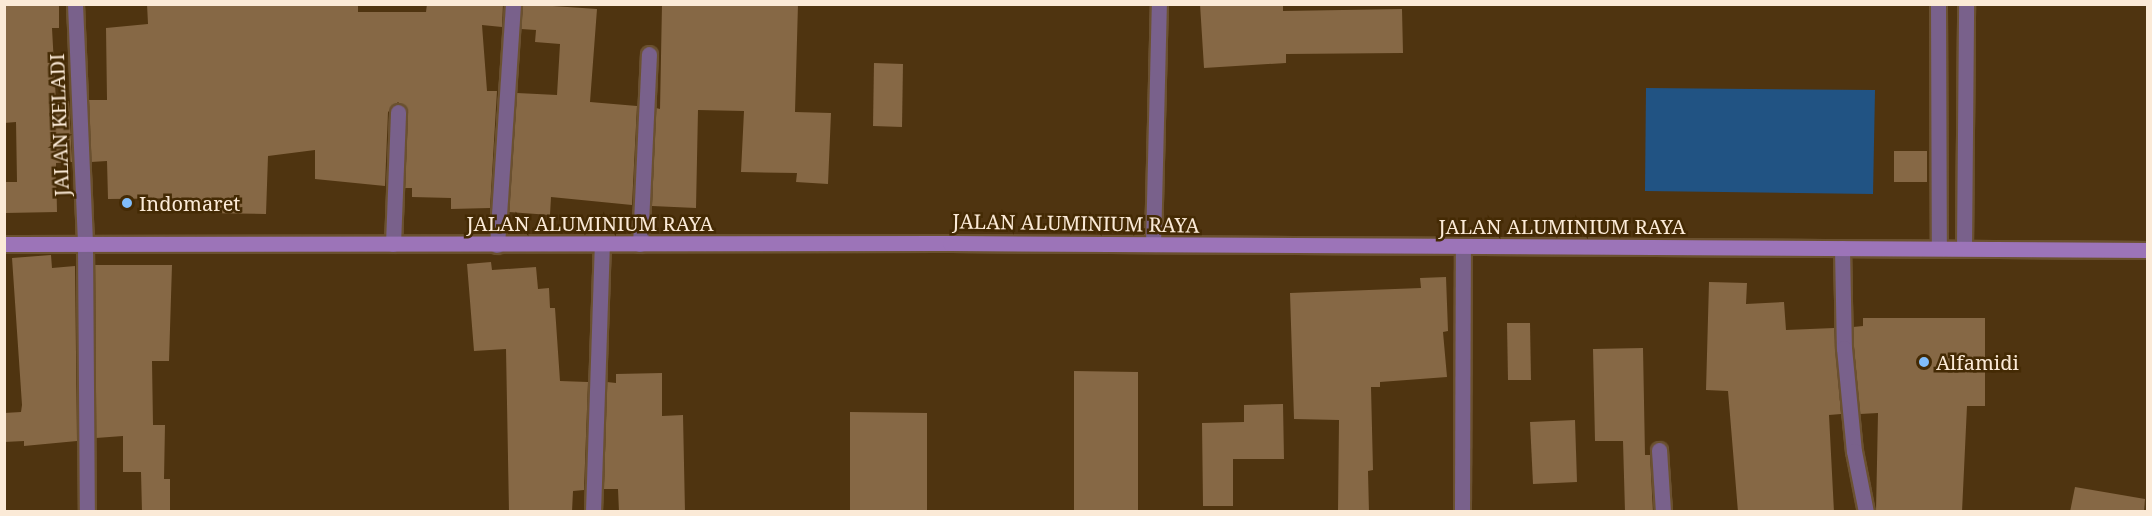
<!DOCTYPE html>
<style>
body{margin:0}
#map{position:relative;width:2152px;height:516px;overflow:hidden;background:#4f3410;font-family:"Noto Serif",serif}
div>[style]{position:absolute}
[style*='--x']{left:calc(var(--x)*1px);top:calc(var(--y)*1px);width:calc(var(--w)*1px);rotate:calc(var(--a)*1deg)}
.water>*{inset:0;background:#215383}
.building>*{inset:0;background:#866845}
.roads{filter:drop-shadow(2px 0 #6b5130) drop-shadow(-2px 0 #6b5130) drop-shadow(0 2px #6b5130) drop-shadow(0 -2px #6b5130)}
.minor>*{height:15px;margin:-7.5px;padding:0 7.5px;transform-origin:7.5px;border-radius:7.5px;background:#79618b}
.secondary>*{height:15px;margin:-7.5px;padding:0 7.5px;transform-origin:7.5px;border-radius:7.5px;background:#9c74b8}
.dots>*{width:16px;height:16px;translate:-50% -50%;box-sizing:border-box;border:3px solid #442a04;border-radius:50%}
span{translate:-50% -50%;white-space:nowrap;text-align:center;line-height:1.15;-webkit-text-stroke:5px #442a04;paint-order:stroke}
.street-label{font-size:20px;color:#fbead7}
.poi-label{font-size:20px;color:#fbead7}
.left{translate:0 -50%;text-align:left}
.frame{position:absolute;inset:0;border:6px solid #fbead7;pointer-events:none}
</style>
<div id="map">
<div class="water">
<i style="clip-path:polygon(1646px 88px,1875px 90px,1873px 194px,1645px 191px)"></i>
</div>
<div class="building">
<i style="clip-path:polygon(4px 4px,59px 4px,59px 28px,52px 28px,56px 102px,69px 101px,72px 162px,56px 163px,57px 212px,5px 213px,4px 182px,17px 182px,16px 122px,4px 123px)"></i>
<i style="clip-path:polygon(147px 4px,358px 4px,358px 12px,426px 12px,427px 4px,503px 4px,502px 27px,482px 25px,487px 91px,497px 91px,490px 208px,451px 209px,451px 198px,412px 197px,412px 188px,405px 188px,408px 112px,398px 102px,388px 112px,385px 186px,315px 179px,315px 150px,268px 156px,266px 214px,198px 213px,198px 198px,108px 199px,107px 161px,91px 162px,89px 100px,107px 100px,106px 28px,148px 24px)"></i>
<i style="clip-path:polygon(523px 4px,597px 9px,590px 102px,637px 106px,632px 205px,551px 197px,550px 215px,509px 212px,517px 93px,557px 95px,560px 44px,535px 42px,536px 30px,521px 29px)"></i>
<i style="clip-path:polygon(662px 4px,798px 4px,795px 112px,831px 113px,828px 184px,796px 182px,797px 173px,741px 172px,744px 111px,698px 110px,696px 208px,652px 206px,656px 108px,660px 109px)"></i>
<i style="clip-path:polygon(1200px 4px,1283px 4px,1283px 11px,1402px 9px,1403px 53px,1286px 54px,1286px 63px,1204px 68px)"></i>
<i style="clip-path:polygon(874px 63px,903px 64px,902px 127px,873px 126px)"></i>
<i style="clip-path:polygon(1894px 151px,1927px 151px,1927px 182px,1894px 182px)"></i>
<i style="clip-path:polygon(51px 255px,52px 268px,75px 266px,77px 441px,24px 446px,24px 441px,4px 442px,4px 413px,21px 412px,22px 405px,12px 258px)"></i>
<i style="clip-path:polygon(491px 262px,492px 270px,536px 267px,538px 289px,549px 288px,550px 308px,555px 308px,560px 381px,588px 382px,584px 490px,573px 491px,572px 512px,509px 512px,506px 349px,474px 351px,467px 264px)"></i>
<i style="clip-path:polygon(95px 265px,172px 265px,169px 361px,152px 361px,153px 425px,165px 425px,164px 479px,170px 479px,170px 512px,142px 512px,141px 472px,123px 472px,123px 436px,96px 438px)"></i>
<i style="clip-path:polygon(1446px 277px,1448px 331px,1443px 332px,1447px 377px,1380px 382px,1380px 387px,1371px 387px,1373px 470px,1368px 471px,1369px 512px,1338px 512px,1339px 420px,1294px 419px,1290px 293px,1421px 288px,1420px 278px)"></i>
<i style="clip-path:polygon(1709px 282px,1747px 283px,1746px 304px,1784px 302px,1786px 330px,1834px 328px,1841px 414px,1829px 415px,1834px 512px,1738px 512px,1728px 391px,1706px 390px)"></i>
<i style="clip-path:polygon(1863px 318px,1985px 318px,1985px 406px,1967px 406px,1962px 512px,1876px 512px,1878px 413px,1860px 414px,1854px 347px,1853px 327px,1863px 326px)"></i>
<i style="clip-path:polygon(1507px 323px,1530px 323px,1531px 380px,1508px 380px)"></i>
<i style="clip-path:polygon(1643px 348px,1645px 455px,1650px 455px,1653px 512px,1625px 512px,1623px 441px,1595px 441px,1593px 349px)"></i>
<i style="clip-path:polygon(1074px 371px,1138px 372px,1138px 512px,1074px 512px)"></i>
<i style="clip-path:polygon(662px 373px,662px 416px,683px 415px,685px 512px,619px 512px,618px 489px,604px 489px,607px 382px,616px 383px,616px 374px)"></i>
<i style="clip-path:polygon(1283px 404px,1284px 459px,1233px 459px,1233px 506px,1203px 506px,1202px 423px,1244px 422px,1244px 405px)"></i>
<i style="clip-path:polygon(850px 412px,927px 413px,927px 512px,850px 512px)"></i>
<i style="clip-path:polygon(1575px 420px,1577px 482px,1533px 484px,1530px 422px)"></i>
<i style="clip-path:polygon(2075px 487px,2145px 499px,2144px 512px,2070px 512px)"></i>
</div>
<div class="roads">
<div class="minor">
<i style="--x:75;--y:4;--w:240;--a:87.6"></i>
<i style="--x:85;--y:244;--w:268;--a:89.6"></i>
<i style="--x:1938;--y:4;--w:244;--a:89.8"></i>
<i style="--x:393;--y:244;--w:132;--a:-87.8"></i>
<i style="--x:640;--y:244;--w:190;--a:-87.3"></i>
<i style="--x:1153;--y:244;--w:240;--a:-88.6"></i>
<i style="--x:497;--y:245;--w:242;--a:-86.2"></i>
<i style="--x:1842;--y:248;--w:100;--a:88.9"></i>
<i style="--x:1844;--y:348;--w:103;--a:84.5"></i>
<i style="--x:1854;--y:451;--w:62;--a:78.9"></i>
<i style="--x:1964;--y:248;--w:244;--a:-89.5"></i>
<i style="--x:1659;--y:450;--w:62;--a:86.3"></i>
<i style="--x:593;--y:512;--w:268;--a:-88.1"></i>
<i style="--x:1462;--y:512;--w:265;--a:-89.8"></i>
</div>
<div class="secondary">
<i style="--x:4;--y:244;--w:946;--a:-0.06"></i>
<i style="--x:950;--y:243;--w:1198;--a:0.33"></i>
</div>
</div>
<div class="dots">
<i style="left:127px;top:203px;background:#81bdfa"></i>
<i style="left:1924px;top:362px;background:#81bdfa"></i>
</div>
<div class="street-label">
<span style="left:59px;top:125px;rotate:-92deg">JALAN KELADI</span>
<span style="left:590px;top:223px">JALAN ALUMINIUM RAYA</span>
<span style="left:1076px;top:223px;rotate:1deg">JALAN ALUMINIUM RAYA</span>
<span style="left:1562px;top:226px">JALAN ALUMINIUM RAYA</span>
</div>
<div class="poi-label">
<span class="left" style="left:139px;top:203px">Indomaret</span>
<span class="left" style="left:1936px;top:362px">Alfamidi</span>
</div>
<div class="frame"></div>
</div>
